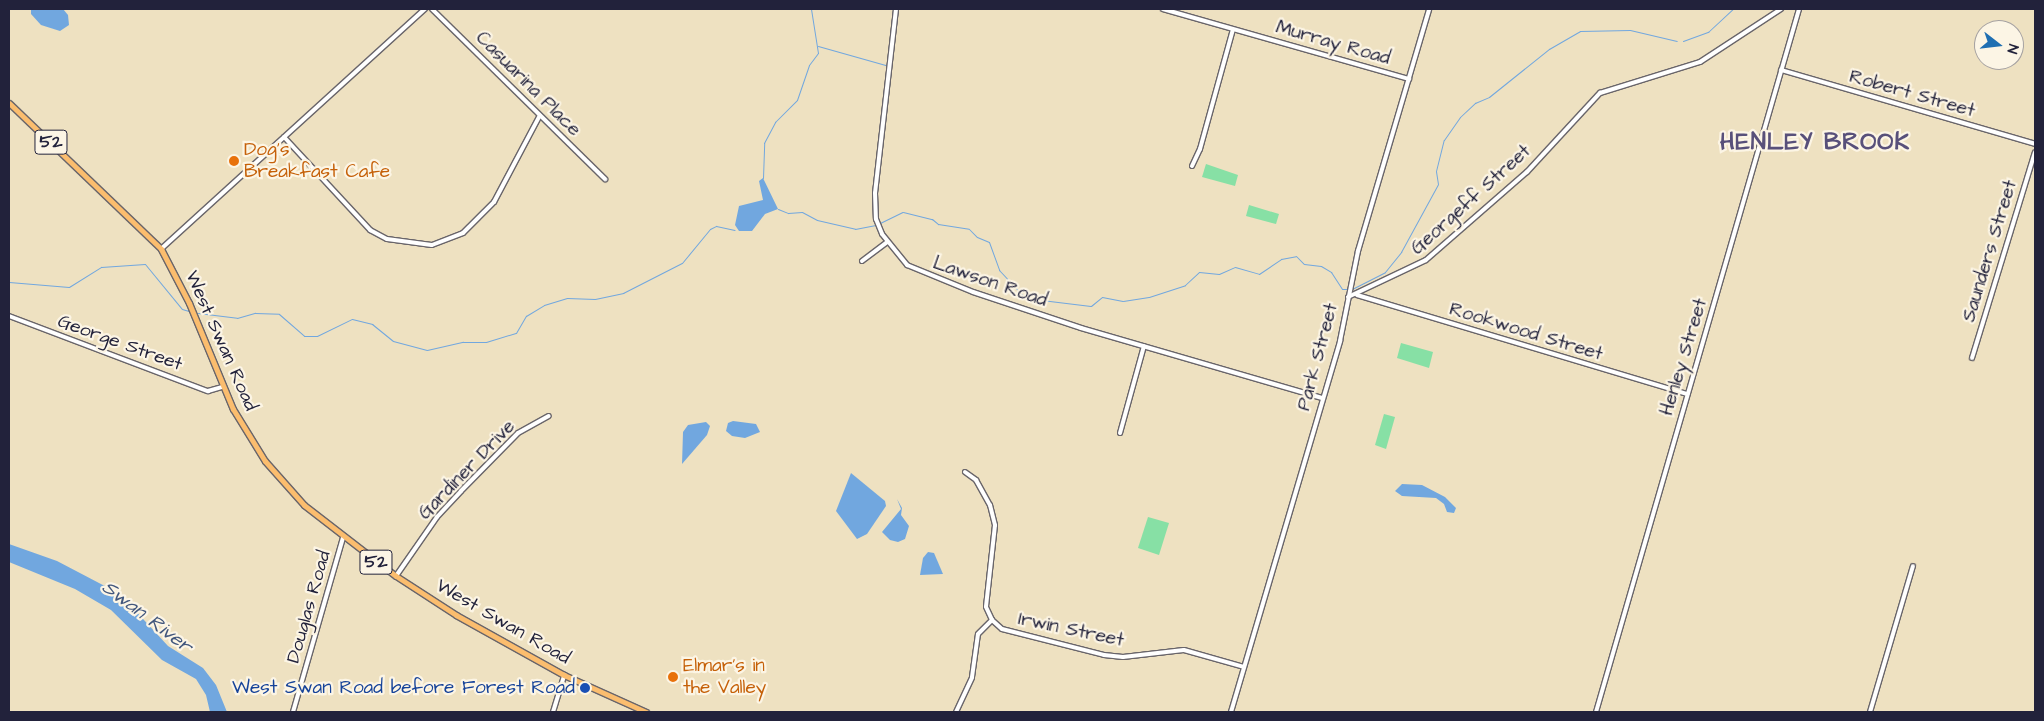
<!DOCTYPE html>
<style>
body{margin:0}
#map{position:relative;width:2044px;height:721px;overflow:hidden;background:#eee1c1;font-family:"Architects Daughter",sans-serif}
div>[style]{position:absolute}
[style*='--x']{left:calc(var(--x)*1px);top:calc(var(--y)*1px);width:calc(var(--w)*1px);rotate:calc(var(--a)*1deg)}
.green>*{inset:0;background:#87e0a5}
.water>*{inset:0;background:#71a7df}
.stream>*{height:1px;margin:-0.5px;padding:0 0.5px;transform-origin:0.5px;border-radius:0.5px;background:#71a7df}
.roads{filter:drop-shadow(1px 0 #69656a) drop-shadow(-1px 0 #69656a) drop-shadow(0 1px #69656a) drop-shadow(0 -1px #69656a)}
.minor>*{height:4px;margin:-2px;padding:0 2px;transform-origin:2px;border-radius:2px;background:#fff}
.major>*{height:5px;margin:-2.5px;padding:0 2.5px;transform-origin:2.5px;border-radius:2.5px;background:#fbbd6e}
.dots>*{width:14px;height:14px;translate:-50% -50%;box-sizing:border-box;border:2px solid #fcf5e5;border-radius:50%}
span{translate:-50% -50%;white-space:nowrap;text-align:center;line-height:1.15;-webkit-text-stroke:4.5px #fcf5e5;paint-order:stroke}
.shield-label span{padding:1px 4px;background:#fcf5e5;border:1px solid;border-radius:4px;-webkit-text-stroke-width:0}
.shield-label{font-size:18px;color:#22223b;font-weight:700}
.street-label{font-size:19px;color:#22223b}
.food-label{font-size:19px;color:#c56008}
.left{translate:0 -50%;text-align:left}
.transit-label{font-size:19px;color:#164399}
.right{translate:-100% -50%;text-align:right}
.water-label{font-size:20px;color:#42577d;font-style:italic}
.district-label{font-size:24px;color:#58507a;font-weight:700;letter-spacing:1px}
.frame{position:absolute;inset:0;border:10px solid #22223b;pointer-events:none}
.north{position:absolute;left:1974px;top:20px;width:50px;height:50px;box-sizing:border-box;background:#fcf5e5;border:1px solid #a5a1a1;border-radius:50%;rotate:106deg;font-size:14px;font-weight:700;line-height:20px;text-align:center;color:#22223b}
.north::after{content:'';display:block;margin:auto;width:18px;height:22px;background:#1f6fb2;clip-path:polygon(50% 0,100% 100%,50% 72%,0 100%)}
</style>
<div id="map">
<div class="green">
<i style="clip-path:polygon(1206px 164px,1238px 175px,1235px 186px,1202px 177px)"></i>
<i style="clip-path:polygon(1249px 205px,1279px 214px,1276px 224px,1246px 216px)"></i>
<i style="clip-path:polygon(1401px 343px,1433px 352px,1429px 368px,1397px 358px)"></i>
<i style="clip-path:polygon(1384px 414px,1395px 417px,1386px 449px,1375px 445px)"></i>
<i style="clip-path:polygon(1148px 517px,1169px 523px,1159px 555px,1138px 548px)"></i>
</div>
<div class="water">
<i style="clip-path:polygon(31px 9px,63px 9px,68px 15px,69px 25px,60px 31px,41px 25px,31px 14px)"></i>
<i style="clip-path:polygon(763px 178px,778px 209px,765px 214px,752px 231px,739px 231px,735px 225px,739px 206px,763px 200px,759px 181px)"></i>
<i style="clip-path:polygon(733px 421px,756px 424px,760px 432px,745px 438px,732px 436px,726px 431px,728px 423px)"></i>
<i style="clip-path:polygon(706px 422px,710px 426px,707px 435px,682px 464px,683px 432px,688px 425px)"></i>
<i style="clip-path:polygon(851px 473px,885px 501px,886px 506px,867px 534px,857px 539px,836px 511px)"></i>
<i style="clip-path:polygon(1402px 484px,1422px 485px,1445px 497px,1456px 508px,1454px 513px,1447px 512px,1444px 504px,1436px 498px,1402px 496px,1395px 491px)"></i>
<i style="clip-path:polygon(897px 499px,902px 508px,901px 515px,909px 526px,905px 539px,898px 542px,890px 540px,882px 532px,901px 509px)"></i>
<i style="clip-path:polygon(9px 544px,57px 561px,120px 594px,168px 646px,203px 668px,216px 685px,227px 712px,210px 712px,206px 695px,196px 679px,162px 660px,111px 610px,75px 589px,9px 562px)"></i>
<i style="clip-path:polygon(928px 552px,934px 553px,943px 574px,920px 575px,923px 558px)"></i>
</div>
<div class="stream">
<i style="--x:1683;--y:41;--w:27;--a:-20"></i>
<i style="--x:1708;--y:32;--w:34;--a:-43"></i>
<i style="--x:818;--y:46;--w:70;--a:15.8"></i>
<i style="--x:763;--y:178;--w:35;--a:-88"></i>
<i style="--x:764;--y:143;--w:24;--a:-62"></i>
<i style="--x:775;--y:122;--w:31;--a:-45"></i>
<i style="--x:797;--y:100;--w:37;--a:-71"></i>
<i style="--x:809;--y:65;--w:15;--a:-53"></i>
<i style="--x:818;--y:53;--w:45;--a:-99"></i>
<i style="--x:778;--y:209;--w:11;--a:22"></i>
<i style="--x:788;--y:213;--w:14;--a:-4"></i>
<i style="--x:802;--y:212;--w:17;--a:28"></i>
<i style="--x:817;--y:220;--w:39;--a:13"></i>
<i style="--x:855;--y:229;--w:21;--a:-11"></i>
<i style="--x:880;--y:223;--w:25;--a:-26"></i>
<i style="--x:903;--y:212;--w:30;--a:14"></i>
<i style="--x:932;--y:219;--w:8;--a:40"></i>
<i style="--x:938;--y:224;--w:31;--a:9"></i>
<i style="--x:969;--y:229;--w:11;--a:45"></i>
<i style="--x:977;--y:237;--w:13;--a:23"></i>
<i style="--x:989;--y:242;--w:30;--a:70"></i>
<i style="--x:999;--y:270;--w:38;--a:47"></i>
<i style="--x:1025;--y:298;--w:66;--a:6.9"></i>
<i style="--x:1091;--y:306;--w:14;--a:-39"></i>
<i style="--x:1102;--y:297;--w:21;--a:11"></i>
<i style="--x:1123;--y:301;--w:26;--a:-9"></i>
<i style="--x:1149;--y:297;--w:38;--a:-18"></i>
<i style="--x:1185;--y:285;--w:19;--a:-43"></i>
<i style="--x:1199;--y:272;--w:20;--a:6"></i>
<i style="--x:1219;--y:274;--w:17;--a:-24"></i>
<i style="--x:1235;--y:267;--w:25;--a:16"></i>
<i style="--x:1259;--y:274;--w:27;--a:-34"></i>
<i style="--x:1281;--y:259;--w:15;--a:-11"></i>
<i style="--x:1296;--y:256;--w:11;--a:45"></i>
<i style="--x:1304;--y:264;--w:17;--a:7"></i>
<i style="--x:1321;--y:266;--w:12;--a:31"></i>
<i style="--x:1331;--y:272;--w:20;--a:57"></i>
<i style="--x:1342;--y:289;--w:6;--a:0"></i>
<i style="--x:9;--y:282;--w:60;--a:4.8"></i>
<i style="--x:69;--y:287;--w:38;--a:-32"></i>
<i style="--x:101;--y:267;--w:44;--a:-3.9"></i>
<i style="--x:145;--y:264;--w:58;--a:50.6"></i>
<i style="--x:182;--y:309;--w:7;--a:16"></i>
<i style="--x:1352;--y:289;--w:37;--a:-27"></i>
<i style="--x:1385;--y:272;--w:26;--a:-51"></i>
<i style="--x:1401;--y:252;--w:77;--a:-61.4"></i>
<i style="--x:1438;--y:184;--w:13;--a:-99"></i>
<i style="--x:1436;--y:171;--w:32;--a:-76"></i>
<i style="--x:1444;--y:140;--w:28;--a:-55"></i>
<i style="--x:1460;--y:117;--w:21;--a:-43"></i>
<i style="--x:1475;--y:103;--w:15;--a:-23"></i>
<i style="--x:1489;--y:97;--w:77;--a:-38.7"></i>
<i style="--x:1549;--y:49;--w:36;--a:-30"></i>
<i style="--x:1580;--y:31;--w:50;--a:-1.1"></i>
<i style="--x:1630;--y:30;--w:48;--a:13.2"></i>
<i style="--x:198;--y:313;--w:39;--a:7"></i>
<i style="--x:237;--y:318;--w:19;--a:-16"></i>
<i style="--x:255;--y:313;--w:24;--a:2"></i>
<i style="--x:279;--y:314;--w:33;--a:41"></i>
<i style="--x:304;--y:336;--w:13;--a:0"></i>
<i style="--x:317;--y:336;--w:39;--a:-26"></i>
<i style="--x:352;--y:319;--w:21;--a:14"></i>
<i style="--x:372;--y:324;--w:27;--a:39"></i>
<i style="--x:393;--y:341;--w:35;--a:15"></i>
<i style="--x:427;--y:350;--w:37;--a:-13"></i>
<i style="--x:463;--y:342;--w:23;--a:0"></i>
<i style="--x:486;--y:342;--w:31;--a:-17"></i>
<i style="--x:516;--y:333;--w:20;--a:-60"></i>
<i style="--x:526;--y:316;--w:21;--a:-31"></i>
<i style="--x:544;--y:305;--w:24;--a:-17"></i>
<i style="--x:567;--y:298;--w:28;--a:2"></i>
<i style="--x:595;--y:299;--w:29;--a:-12"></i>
<i style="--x:623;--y:293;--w:66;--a:-27"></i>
<i style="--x:682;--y:263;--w:44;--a:-50.5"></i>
<i style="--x:710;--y:229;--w:7;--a:-27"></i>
<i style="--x:716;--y:226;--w:19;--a:12"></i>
</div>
<div class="roads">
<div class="minor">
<i style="--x:432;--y:9;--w:243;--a:44.5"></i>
<i style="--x:896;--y:9;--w:185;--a:96.5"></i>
<i style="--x:875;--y:193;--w:26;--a:88"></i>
<i style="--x:876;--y:219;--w:16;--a:68"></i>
<i style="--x:882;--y:234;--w:40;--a:51"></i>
<i style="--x:907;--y:265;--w:71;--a:22.2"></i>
<i style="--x:973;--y:292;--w:114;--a:18.4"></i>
<i style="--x:1081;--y:328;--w:251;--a:16.2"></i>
<i style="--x:1163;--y:9;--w:256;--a:15.9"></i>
<i style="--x:1781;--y:70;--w:265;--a:16.2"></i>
<i style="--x:284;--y:137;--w:127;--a:47.2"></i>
<i style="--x:370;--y:230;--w:19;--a:28"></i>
<i style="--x:387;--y:239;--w:45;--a:7.6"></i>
<i style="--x:432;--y:245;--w:33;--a:-21"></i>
<i style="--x:463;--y:233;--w:44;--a:-45"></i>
<i style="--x:494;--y:202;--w:98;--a:-62.1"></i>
<i style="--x:1192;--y:166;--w:19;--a:-65"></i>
<i style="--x:1200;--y:149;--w:124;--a:-74.6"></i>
<i style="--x:161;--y:249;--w:357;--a:-42.3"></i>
<i style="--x:862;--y:261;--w:31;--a:-37"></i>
<i style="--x:1357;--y:295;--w:345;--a:16.7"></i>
<i style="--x:1348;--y:297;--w:86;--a:-25.4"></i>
<i style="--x:1426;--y:260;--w:134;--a:-41.1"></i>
<i style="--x:1527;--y:172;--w:108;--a:-47.3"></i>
<i style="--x:1600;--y:93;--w:105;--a:-17.2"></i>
<i style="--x:1700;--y:62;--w:97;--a:-33.2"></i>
<i style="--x:9;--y:316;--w:213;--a:20.7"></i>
<i style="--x:208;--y:391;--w:15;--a:-16"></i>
<i style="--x:1972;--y:358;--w:215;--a:-73"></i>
<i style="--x:1120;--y:433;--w:90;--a:-74.6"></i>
<i style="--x:965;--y:472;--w:14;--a:36"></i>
<i style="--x:976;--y:480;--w:29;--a:61"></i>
<i style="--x:990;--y:505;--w:21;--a:76"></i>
<i style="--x:995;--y:525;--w:82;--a:96.3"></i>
<i style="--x:986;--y:607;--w:14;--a:65"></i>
<i style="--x:992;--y:620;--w:13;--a:42"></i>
<i style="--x:1002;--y:629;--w:105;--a:14.3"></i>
<i style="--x:1104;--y:655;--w:19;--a:6"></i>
<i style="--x:1123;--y:657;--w:61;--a:-6.5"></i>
<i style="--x:1184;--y:650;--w:62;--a:15.8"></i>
<i style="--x:396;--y:576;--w:72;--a:-55.2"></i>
<i style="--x:437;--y:517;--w:35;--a:-47"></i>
<i style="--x:461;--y:491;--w:81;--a:-45.5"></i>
<i style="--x:518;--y:433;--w:35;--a:-29"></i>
<i style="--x:293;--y:712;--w:181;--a:-74"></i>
<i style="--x:553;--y:712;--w:39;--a:-73"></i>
<i style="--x:956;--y:712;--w:38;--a:-65"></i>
<i style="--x:972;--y:677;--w:43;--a:-82.1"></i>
<i style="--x:978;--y:634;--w:20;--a:-45"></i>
<i style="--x:1231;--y:712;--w:387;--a:-73.6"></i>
<i style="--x:1340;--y:341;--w:92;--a:-78.7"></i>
<i style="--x:1358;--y:251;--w:252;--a:-73.6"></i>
<i style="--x:1596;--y:712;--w:732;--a:-73.89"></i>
<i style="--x:1870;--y:712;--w:152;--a:-73.6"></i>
</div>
<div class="major">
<i style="--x:9;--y:103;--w:211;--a:43.8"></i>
<i style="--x:161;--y:249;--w:61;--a:62.6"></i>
<i style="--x:189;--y:303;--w:115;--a:67.5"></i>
<i style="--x:233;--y:409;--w:61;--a:58.4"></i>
<i style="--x:265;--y:461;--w:59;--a:48.4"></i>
<i style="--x:304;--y:505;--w:116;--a:37.7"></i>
<i style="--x:396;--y:576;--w:72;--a:33"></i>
<i style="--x:456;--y:615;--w:124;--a:29.1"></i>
<i style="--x:564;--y:675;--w:90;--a:24.3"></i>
</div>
</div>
<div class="dots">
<i style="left:234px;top:161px;background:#e8710a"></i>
<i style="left:673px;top:677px;background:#e8710a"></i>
<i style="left:585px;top:688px;background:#1a4fb4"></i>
</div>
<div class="shield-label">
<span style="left:51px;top:142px">52</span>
<span style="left:376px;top:562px">52</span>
</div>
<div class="street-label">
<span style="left:1333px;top:43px;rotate:16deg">Murray Road</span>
<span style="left:528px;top:84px;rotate:45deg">Casuarina Place</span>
<span style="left:1912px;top:94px;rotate:16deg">Robert Street</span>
<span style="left:1471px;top:200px;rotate:-42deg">Georgeff Street</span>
<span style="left:1990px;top:251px;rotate:-73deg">Saunders Street</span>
<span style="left:990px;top:282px;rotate:19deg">Lawson Road</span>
<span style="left:1526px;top:332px;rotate:17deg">Rookwood Street</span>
<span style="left:221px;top:341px;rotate:66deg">West Swan Road</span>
<span style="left:120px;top:343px;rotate:20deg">George Street</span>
<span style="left:1318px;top:357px;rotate:-75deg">Park Street</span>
<span style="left:1684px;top:357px;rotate:-73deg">Henley Street</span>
<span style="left:467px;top:470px;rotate:-46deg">Gardiner Drive</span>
<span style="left:309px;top:607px;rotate:-74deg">Douglas Road</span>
<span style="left:503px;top:622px;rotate:30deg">West Swan Road</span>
<span style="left:1071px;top:630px;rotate:12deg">Irwin Street</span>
</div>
<div class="food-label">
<span class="left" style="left:244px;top:161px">Dog's<br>Breakfast Cafe</span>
<span class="left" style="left:683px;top:677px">Elmar's in<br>the Valley</span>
</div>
<div class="transit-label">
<span class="right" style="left:575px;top:688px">West Swan Road before Forest Road</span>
</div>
<div class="water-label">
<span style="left:147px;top:617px;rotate:37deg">Swan River</span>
</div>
<div class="district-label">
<span style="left:1815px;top:143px">HENLEY BROOK</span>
</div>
<div class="frame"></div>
<div class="north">N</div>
</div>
